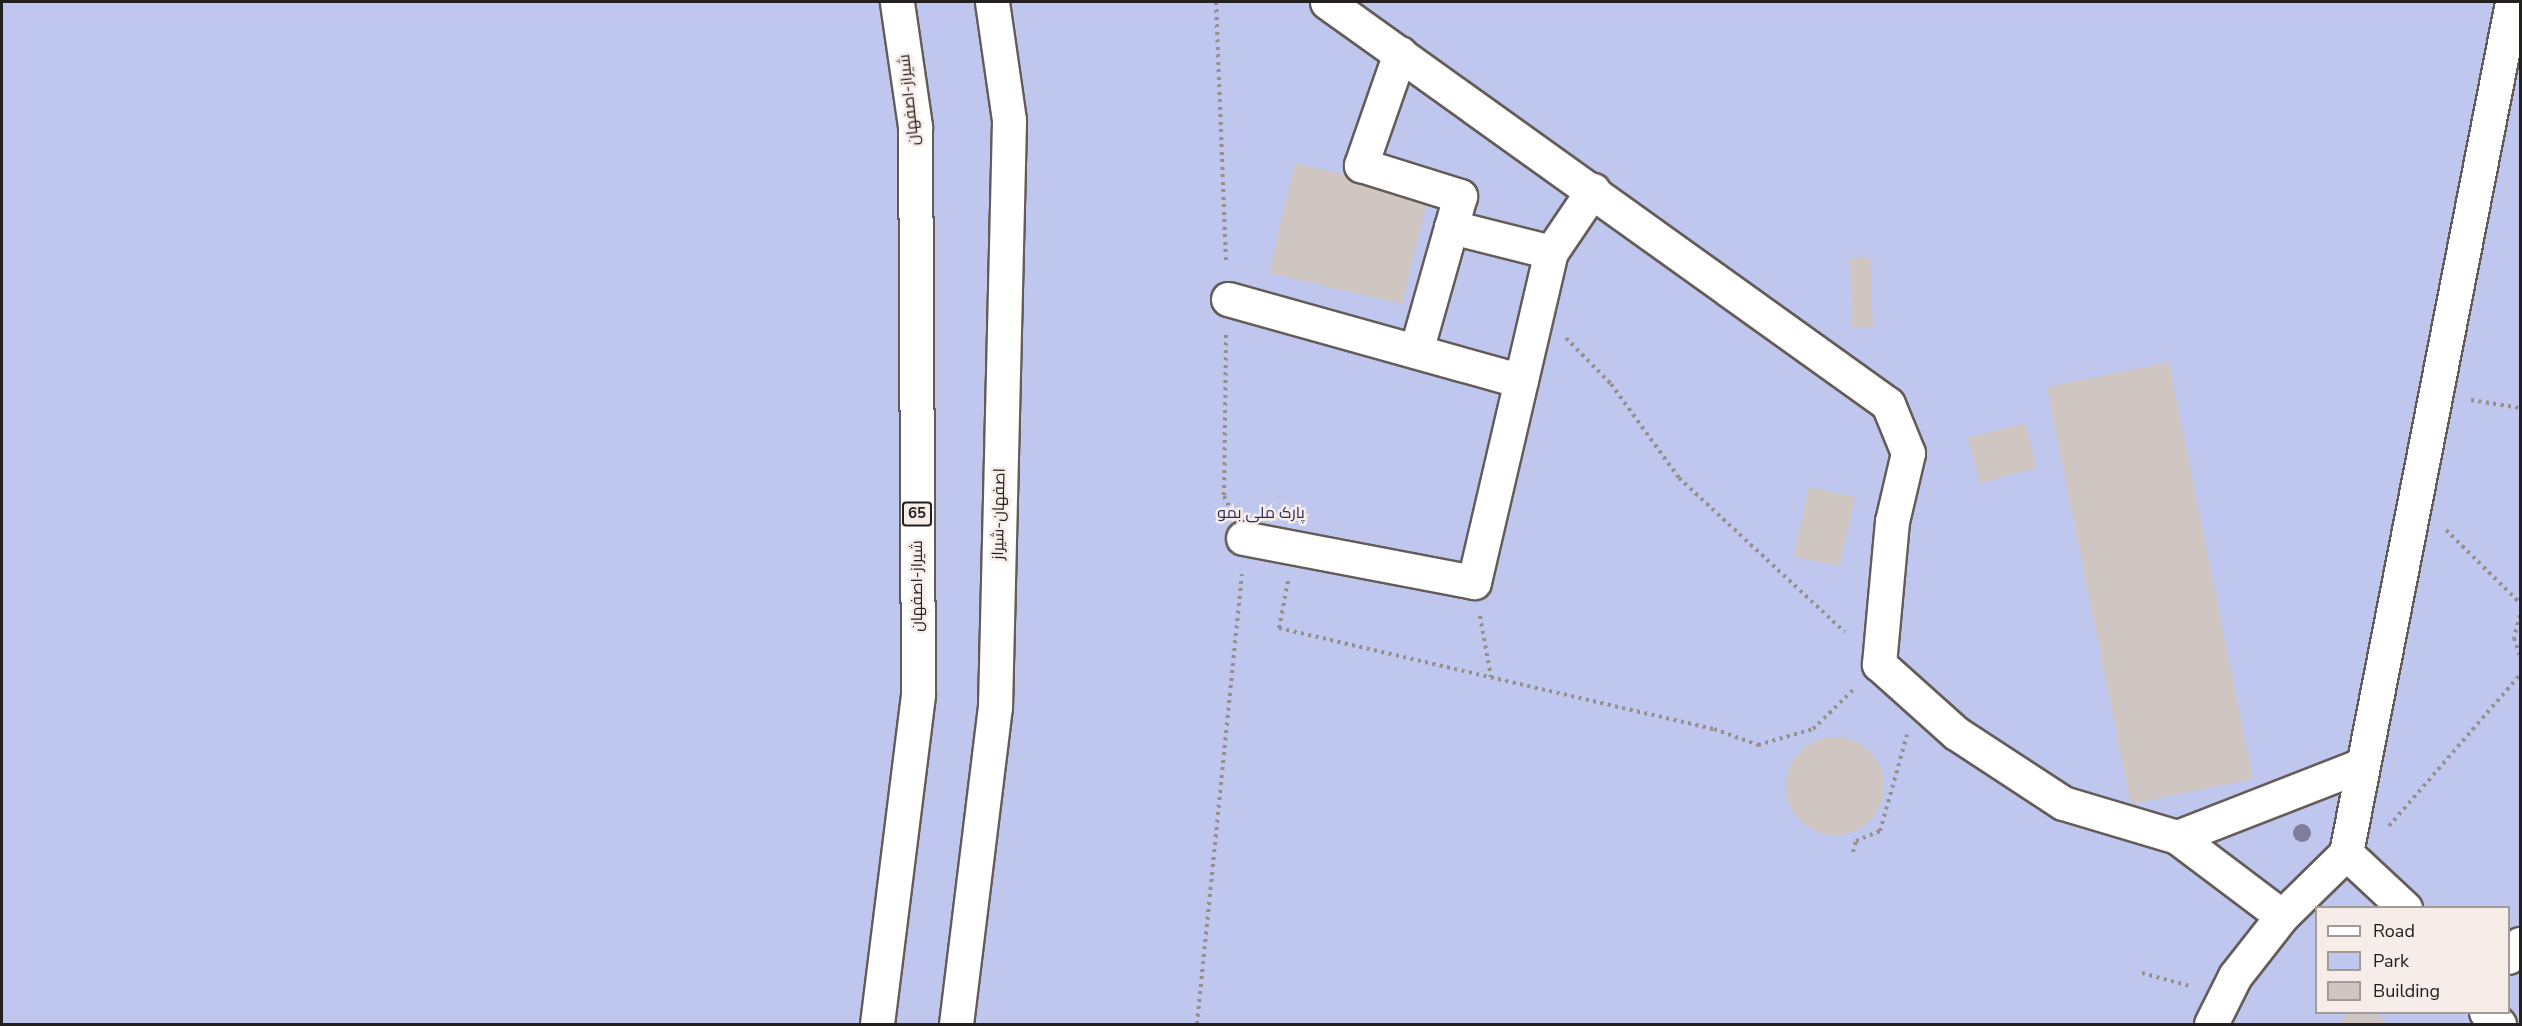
<!DOCTYPE html>
<meta charset="utf-8">
<style>
body{margin:0}
#map{position:relative;width:2522px;height:1026px;overflow:hidden;background:#eadfdb;font-family:"Nunito Sans",Cairo,sans-serif}
div>[style]{position:absolute}
[style*='--x']{left:calc(var(--x)*1px);top:calc(var(--y)*1px);width:calc(var(--w)*1px);rotate:calc(var(--a)*1deg)}
.green>*{inset:0;background:#bfc7ee}
.building>*{inset:0;background:#cfc5c1}
.round{border-radius:50%}
.path>*{height:4px;margin-top:-2px;transform-origin:0;background:repeating-linear-gradient(90deg,#978f8c 0 3px,transparent 0 7.5px)}
.roads{filter:drop-shadow(2px 0 #655c58) drop-shadow(-2px 0 #655c58) drop-shadow(0 2px #655c58) drop-shadow(0 -2px #655c58)}
.minor>*{height:33px;margin:-16.5px;padding:0 16.5px;transform-origin:16.5px;border-radius:16.5px;background:#fff}
.highway>*{height:33px;margin:-16.5px;padding:0 16.5px;transform-origin:16.5px;border-radius:16.5px;background:#fff}
.trees>*{width:18px;height:18px;margin:-9px;border-radius:50%;background:#807d9b}
span{translate:-50% -50%;white-space:nowrap;text-align:center;line-height:1.15;-webkit-text-stroke:5px #f7ede8;paint-order:stroke}
.shield-label span{padding:2px 4px;background:#f7ede8;border:2px solid;border-radius:4px;-webkit-text-stroke-width:0}
.shield-label{font-size:15px;color:#24201f;font-weight:700}
.street-label{font-size:16px;color:#24201f}
.park-label{font-size:16px;color:#292c67}
.frame{position:absolute;inset:0;border:3px solid #24201f;pointer-events:none}
.legend{position:absolute;left:2315px;top:906px;width:195px;height:108px;box-sizing:border-box;background:#f7ede8;border:2px solid #a39b98;margin:0;padding:8px 10px;list-style:none;font-size:18px;color:#24201f}
.legend li{display:flex;align-items:center;gap:12px;height:30px}
.legend b{width:30px;border:2px solid #a39b98}
</style>
<div id="map">
<div class="green">
<i style="clip-path:polygon(evenodd,2px 2px,2520px 2px,2520px 1024px,2px 1024px,2px 2px,2316px 908px,2508px 908px,2508px 1012px,2316px 1012px,2316px 908px)"></i>
</div>
<div class="building">
<i style="clip-path:polygon(1295px 163px,1429px 195px,1402px 304px,1269px 273px)"></i>
<i style="clip-path:polygon(1850px 257px,1870px 257px,1873px 327px,1852px 328px)"></i>
<i style="clip-path:polygon(2169px 362px,2253px 779px,2131px 804px,2047px 387px)"></i>
<i style="clip-path:polygon(2025px 423px,2037px 468px,1980px 483px,1968px 438px)"></i>
<i style="clip-path:polygon(1809px 487px,1855px 497px,1840px 566px,1794px 557px)"></i>
<i class="round" style="left:1786px;top:737px;width:98px;height:98px"></i>
<i style="clip-path:polygon(2349px 1012px,2374px 1012px,2387px 1024px,2338px 1024px)"></i>
</div>
<div class="path">
<i style="--x:1216;--y:2;--w:262;--a:87.8"></i>
<i style="--x:1226;--y:335;--w:161;--a:90.7"></i>
<i style="--x:1224;--y:496;--w:11;--a:63"></i>
<i style="--x:1566;--y:338;--w:64;--a:45.6"></i>
<i style="--x:1611;--y:384;--w:116;--a:54.1"></i>
<i style="--x:1679;--y:478;--w:226;--a:42.9"></i>
<i style="--x:2471;--y:400;--w:50;--a:9.3"></i>
<i style="--x:2446;--y:530;--w:104;--a:44.6"></i>
<i style="--x:1288;--y:581;--w:48;--a:100.8"></i>
<i style="--x:1279;--y:628;--w:447;--a:13.1"></i>
<i style="--x:1714;--y:729;--w:47;--a:20"></i>
<i style="--x:1758;--y:745;--w:57;--a:-16.2"></i>
<i style="--x:1813;--y:729;--w:57;--a:-44.3"></i>
<i style="--x:2520;--y:615;--w:24;--a:105"></i>
<i style="--x:2514;--y:638;--w:19;--a:72"></i>
<i style="--x:1480;--y:616;--w:62;--a:79.8"></i>
<i style="--x:2389;--y:826;--w:200;--a:-49.1"></i>
<i style="--x:1853;--y:852;--w:11;--a:-75"></i>
<i style="--x:1856;--y:841;--w:26;--a:-23"></i>
<i style="--x:1880;--y:831;--w:100;--a:-74.3"></i>
<i style="--x:2142;--y:973;--w:50;--a:15.2"></i>
<i style="--x:1197;--y:1024;--w:452;--a:-84.3"></i>
</div>
<div class="roads">
<div class="minor">
<i style="--x:1327;--y:2;--w:690;--a:35.62"></i>
<i style="--x:1888;--y:404;--w:53;--a:67.8"></i>
<i style="--x:1908;--y:453;--w:70;--a:103.2"></i>
<i style="--x:1892;--y:521;--w:144;--a:95.2"></i>
<i style="--x:1879;--y:664;--w:103;--a:41.9"></i>
<i style="--x:1956;--y:733;--w:128;--a:33.2"></i>
<i style="--x:2063;--y:803;--w:119;--a:16.6"></i>
<i style="--x:2177;--y:837;--w:131;--a:37"></i>
<i style="--x:1400;--y:53;--w:119;--a:109.2"></i>
<i style="--x:1361;--y:165;--w:104;--a:17.4"></i>
<i style="--x:1460;--y:196;--w:32;--a:106"></i>
<i style="--x:1228;--y:299;--w:304;--a:15.6"></i>
<i style="--x:1416;--y:351;--w:129;--a:-74.2"></i>
<i style="--x:1451;--y:227;--w:103;--a:14"></i>
<i style="--x:1243;--y:538;--w:235;--a:10.8"></i>
<i style="--x:1474;--y:582;--w:339;--a:-76.9"></i>
<i style="--x:1551;--y:252;--w:75;--a:-55.9"></i>
<i style="--x:2177;--y:837;--w:195;--a:-21.3"></i>
<i style="--x:2346;--y:853;--w:81;--a:43"></i>
<i style="--x:2508;--y:957;--w:18;--a:-47"></i>
<i style="--x:2486;--y:1012;--w:18;--a:43"></i>
<i style="--x:2211;--y:1024;--w:54;--a:-63.4"></i>
<i style="--x:2235;--y:976;--w:76;--a:-51.9"></i>
<i style="--x:2282;--y:916;--w:90;--a:-44.5"></i>
<i style="--x:2346;--y:853;--w:867;--a:-78.96"></i>
</div>
<div class="highway">
<i style="--x:877;--y:1024;--w:333;--a:-82.9"></i>
<i style="--x:918;--y:694;--w:568;--a:-90.3"></i>
<i style="--x:915;--y:126;--w:125;--a:-98.3"></i>
<i style="--x:956;--y:1024;--w:319;--a:-83"></i>
<i style="--x:995;--y:707;--w:587;--a:-88.63"></i>
<i style="--x:1009;--y:120;--w:119;--a:-98.2"></i>
</div>
</div>
<div class="trees">
<i style="left:2302px;top:833px"></i>
</div>
<div class="shield-label">
<span style="left:917px;top:514px">65</span>
</div>
<div class="street-label">
<span style="left:909px;top:100px;rotate:-96deg">شیراز-اصفهان</span>
<span style="left:999px;top:514px;rotate:-89deg">اصفهان-شیراز</span>
<span style="left:917px;top:586px;rotate:-90deg">شیراز-اصفهان</span>
</div>
<div class="park-label">
<span style="left:1261px;top:513px">پارک ملی بمو</span>
</div>
<div class="frame"></div>
<ul class="legend">
<li><b style="height:8px;background:#fff"></b>Road</li>
<li><b style="height:16px;background:#bfc7ee"></b>Park</li>
<li><b style="height:16px;background:#cfc5c1"></b>Building</li>
</ul>
</div>
